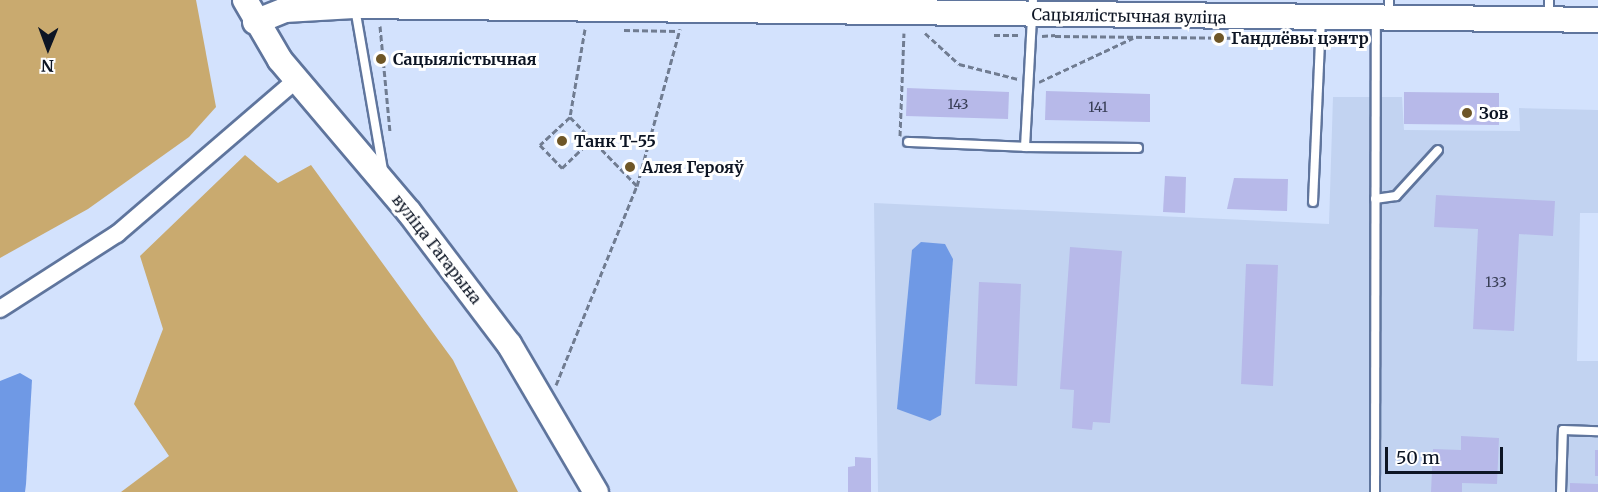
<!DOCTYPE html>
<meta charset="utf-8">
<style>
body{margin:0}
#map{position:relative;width:1598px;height:492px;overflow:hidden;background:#d3e2fd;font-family:Merriweather,serif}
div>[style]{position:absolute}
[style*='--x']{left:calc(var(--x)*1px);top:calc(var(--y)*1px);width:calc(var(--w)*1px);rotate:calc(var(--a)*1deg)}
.built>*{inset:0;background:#c2d3f1}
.green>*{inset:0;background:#c9aa6f}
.water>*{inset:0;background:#6f99e5}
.building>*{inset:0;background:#b7b9e9}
.path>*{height:3px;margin-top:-1.5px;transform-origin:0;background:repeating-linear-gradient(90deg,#707c91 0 6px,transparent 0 9px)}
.roads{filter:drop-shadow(2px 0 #5f759d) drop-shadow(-2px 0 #5f759d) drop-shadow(0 2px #5f759d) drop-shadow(0 -2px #5f759d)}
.lane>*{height:8px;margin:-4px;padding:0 4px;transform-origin:4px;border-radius:4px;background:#fff}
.street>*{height:16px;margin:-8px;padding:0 8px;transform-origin:8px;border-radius:8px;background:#fff}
.secondary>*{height:24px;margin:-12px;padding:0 12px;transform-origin:12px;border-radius:12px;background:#fff}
.dots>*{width:16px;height:16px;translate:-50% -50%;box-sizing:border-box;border:3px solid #fff;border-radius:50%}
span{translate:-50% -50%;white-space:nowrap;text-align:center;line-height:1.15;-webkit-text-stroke:6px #fff;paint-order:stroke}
.number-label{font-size:14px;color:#383e55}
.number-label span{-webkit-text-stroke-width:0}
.street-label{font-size:16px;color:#0d1524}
.poi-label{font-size:16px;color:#0d1524;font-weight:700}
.left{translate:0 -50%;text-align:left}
.north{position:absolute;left:18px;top:18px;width:60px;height:60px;-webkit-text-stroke:4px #fff;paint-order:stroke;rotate:181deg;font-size:16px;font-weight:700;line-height:24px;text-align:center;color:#0d1524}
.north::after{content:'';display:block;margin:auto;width:21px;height:27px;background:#0d1524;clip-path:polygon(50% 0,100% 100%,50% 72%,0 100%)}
.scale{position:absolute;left:1385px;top:447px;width:118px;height:27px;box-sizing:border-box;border:3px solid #0d1524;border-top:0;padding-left:8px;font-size:18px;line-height:21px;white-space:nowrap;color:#0d1524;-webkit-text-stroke:4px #fff;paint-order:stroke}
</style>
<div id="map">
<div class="built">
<i style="clip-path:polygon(1333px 97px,1402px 97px,1404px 130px,1520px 131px,1519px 108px,1598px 110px,1598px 213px,1580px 213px,1577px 361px,1598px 361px,1598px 492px,878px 492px,874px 203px,1329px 224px)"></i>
</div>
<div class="green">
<i style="clip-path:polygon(0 0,196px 0,216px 107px,189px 137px,88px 209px,0 258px)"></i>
<i style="clip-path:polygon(245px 155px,278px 183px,311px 165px,453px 360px,518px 492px,121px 492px,169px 456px,134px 404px,163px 329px,140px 256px)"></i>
</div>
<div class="water">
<i style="clip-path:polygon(921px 242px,945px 244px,953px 259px,941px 415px,930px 421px,897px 409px,912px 250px)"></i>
<i style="clip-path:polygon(20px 373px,32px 380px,26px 484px,25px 492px,0 492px,0 381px)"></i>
</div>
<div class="building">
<i style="clip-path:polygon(907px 88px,1009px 92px,1008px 119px,906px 116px)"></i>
<i style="clip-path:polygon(1046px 91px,1150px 94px,1150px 122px,1045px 120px)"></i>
<i style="clip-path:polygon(1404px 92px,1499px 93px,1499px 125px,1404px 124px)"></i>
<i style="clip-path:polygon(1165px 176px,1186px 177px,1185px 213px,1163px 212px)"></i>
<i style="clip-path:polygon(1234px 178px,1288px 179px,1287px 211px,1227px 209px)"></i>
<i style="clip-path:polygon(1436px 195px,1555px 201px,1553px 236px,1519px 234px,1514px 331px,1473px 329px,1478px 229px,1434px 227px)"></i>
<i style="clip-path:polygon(1070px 247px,1122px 251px,1110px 423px,1093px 422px,1092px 430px,1072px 428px,1074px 390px,1060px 389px)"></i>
<i style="clip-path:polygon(1246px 264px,1278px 265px,1273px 386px,1241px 384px)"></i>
<i style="clip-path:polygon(979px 282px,1021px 284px,1017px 386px,975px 384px)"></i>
<i style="clip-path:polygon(1461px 436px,1499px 438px,1497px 484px,1462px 483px,1462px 492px,1431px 492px,1433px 449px,1461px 450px)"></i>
<i style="clip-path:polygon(1595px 450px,1598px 450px,1598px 476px,1595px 476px)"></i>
<i style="clip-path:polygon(855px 457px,871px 458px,871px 492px,848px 492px,848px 467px,855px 466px)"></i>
<i style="clip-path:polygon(1570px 483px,1598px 484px,1598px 492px,1570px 492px)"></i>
</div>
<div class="path">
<i style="--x:380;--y:26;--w:106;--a:84.6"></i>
<i style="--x:585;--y:29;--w:89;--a:99.7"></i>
<i style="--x:570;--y:117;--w:96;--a:45.8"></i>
<i style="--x:624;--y:30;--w:53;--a:1.1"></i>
<i style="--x:925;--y:33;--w:46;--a:42.4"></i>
<i style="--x:959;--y:64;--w:61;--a:14.3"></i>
<i style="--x:994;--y:35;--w:27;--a:0"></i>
<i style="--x:1042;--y:36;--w:13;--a:-4"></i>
<i style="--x:1055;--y:36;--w:196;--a:0.6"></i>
<i style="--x:1039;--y:82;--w:104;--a:-25.1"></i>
<i style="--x:570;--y:117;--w:41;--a:137"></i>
<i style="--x:540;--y:145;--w:32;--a:46"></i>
<i style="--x:562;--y:168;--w:40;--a:-44"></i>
<i style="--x:900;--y:136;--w:103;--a:-87.8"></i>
<i style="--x:556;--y:385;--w:215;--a:-67.9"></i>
<i style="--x:637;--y:186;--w:163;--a:-74.7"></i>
</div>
<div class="roads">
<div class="lane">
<i style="--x:1549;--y:0;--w:19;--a:90"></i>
<i style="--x:355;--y:8;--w:164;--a:80.2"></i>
<i style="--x:1389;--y:15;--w:15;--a:-90"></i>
<i style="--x:908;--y:142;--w:117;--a:2.4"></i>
<i style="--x:1025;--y:147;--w:147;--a:-86.9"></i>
<i style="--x:1025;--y:147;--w:113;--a:0.5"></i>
<i style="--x:1375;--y:199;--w:21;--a:-8"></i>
<i style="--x:1396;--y:196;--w:62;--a:-47.6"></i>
<i style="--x:1313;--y:202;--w:184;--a:-87.5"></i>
<i style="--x:1375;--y:492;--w:473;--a:-89.9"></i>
<i style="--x:1561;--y:492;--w:62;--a:-88.2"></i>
<i style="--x:1563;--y:430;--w:35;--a:2"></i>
</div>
<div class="street">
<i style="--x:0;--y:309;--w:139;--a:-32.7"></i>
<i style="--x:117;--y:234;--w:238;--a:-40.7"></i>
</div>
<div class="secondary">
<i style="--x:245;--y:0;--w:69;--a:59.7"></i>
<i style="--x:280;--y:60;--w:199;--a:49.7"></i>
<i style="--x:409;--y:212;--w:166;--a:52.9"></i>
<i style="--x:509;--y:344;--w:172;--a:59.6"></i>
<i style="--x:255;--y:22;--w:32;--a:-22"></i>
<i style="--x:285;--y:10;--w:69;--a:-3.3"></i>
<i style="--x:354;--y:6;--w:1244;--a:0.64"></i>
</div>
</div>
<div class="dots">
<i style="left:1219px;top:38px;background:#6e5627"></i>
<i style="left:381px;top:59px;background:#6e5627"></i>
<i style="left:1467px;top:113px;background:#6e5627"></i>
<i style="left:562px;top:141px;background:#6e5627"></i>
<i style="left:630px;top:167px;background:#6e5627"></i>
</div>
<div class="number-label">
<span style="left:958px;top:104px">143</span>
<span style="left:1098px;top:107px">141</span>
<span style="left:1496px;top:282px">133</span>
</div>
<div class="street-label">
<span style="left:1129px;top:16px;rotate:1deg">Сацыялістычная вуліца</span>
<span style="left:437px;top:249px;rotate:52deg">вуліца Гагарына</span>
</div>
<div class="poi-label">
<span class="left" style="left:1231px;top:38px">Гандлёвы цэнтр</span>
<span class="left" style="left:393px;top:59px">Сацыялістычная</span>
<span class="left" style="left:1479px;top:113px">Зов</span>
<span class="left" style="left:574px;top:141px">Танк Т-55</span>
<span class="left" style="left:642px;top:167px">Алея Герояў</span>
</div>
<div class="north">N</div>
<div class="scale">50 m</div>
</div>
